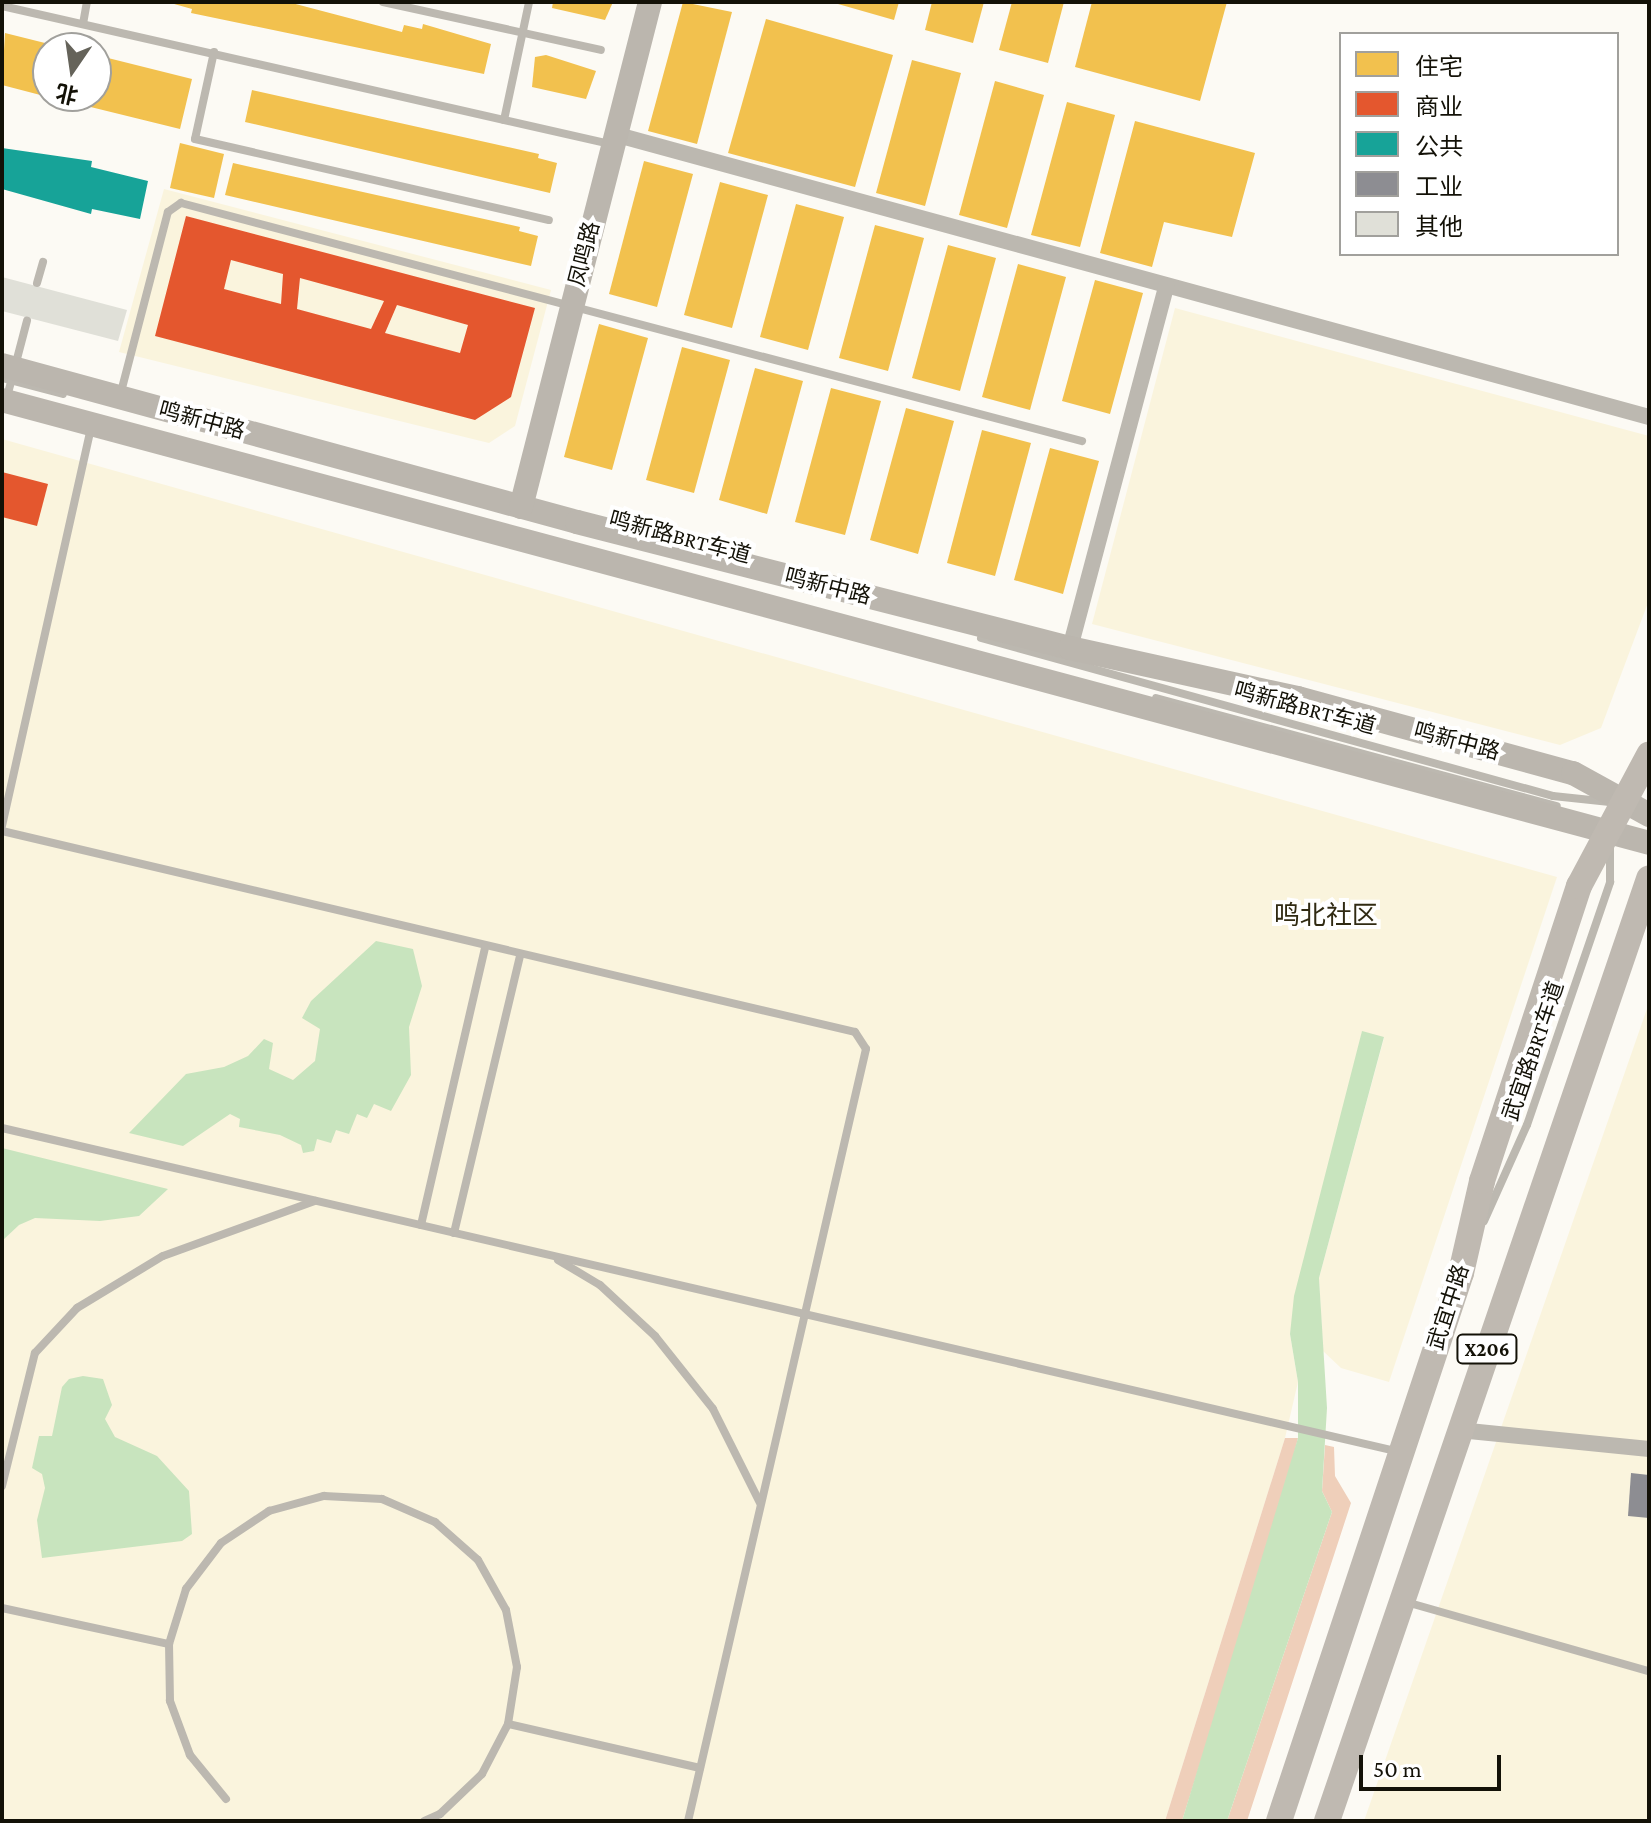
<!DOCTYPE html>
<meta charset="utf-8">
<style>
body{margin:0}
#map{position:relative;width:1651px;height:1823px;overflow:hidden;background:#fcfaf4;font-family:"Crimson Pro","Noto Sans SC",serif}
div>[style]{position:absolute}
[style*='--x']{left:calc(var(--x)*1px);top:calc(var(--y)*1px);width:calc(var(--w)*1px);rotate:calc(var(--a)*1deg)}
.built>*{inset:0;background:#faf4dd}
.forest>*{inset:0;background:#efcfba}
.water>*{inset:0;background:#c8e4be}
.homes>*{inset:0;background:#f2c14e}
.shops>*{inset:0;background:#e4572e}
.public>*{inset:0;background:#17a398}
.industry>*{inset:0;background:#8d8d92}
.building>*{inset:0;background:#e0e0d8}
.lane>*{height:8px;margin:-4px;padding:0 4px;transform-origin:4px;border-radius:4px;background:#bcb8b0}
.street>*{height:16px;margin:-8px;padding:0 8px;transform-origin:8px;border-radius:8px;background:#bcb8b0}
.secondary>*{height:24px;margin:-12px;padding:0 12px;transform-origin:12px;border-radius:12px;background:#bbb6ae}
.primary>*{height:26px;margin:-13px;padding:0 13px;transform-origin:13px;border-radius:13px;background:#bfb9b1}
span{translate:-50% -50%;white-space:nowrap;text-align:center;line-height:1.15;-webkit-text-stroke:8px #fff;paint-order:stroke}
.shield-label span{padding:2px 6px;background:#fff;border:2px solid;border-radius:6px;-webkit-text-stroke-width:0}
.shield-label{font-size:20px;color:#131107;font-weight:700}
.street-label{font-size:22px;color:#131107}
.quarter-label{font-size:26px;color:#302a12}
.frame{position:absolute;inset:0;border:4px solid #131107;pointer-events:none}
.legend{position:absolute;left:1339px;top:32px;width:280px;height:224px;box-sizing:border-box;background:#fff;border:2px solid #a1a09c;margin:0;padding:10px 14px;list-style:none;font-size:24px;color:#131107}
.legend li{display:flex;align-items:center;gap:16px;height:40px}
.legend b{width:40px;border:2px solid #a1a09c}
.north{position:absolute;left:32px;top:32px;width:80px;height:80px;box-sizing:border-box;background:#fff;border:2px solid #a1a09c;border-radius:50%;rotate:193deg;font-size:22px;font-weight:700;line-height:32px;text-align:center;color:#131107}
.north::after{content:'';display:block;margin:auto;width:28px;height:36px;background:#65635a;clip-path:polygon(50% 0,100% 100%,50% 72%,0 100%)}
.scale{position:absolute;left:1359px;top:1755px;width:142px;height:36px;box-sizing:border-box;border:4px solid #131107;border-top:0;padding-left:10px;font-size:24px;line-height:28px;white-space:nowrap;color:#131107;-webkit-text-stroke:6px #fff;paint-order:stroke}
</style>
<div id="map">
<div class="built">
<i style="clip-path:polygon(164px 189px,551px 290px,515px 426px,489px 443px,119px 352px)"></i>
<i style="clip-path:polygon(1175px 308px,1649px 436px,1649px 600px,1601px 728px,1560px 745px,1092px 624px)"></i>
<i style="clip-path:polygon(2px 439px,1557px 877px,1389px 1382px,1341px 1368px,1323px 1351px,1319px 1278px,1384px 1038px,1362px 1032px,1290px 1334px,1298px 1382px,1285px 1438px,1165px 1821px,2px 1821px)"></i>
<i style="clip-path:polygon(1649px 1003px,1649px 1821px,1364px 1821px)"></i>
</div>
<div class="forest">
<i style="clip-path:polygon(1285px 1438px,1298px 1438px,1280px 1509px,1182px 1821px,1165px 1821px)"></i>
<i style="clip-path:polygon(1325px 1445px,1334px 1447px,1335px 1476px,1351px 1503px,1247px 1821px,1227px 1821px,1332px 1512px,1322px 1491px)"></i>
</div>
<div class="water">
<i style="clip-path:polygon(376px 941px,413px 949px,422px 986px,409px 1027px,411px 1075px,391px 1111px,374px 1104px,367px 1118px,357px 1114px,349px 1134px,336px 1130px,331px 1143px,317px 1139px,314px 1151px,303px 1153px,301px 1145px,280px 1135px,239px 1127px,240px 1119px,230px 1114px,183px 1146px,129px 1133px,186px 1074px,224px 1067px,248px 1056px,264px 1039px,273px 1043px,269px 1069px,293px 1080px,315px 1061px,320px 1029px,302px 1018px,311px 1001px)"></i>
<i style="clip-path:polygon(1362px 1031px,1384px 1037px,1319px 1278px,1327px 1408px,1322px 1491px,1332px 1512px,1227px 1821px,1182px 1821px,1298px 1438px,1298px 1382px,1290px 1334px,1294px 1296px)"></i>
<i style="clip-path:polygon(2px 1148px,168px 1189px,139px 1216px,100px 1221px,35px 1218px,19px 1225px,2px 1241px)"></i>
<i style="clip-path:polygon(83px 1376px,103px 1379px,112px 1405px,105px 1419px,115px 1437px,157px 1456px,189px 1491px,192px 1534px,182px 1541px,42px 1558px,37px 1520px,45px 1488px,42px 1474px,32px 1468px,39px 1436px,52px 1436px,62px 1387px,69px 1379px)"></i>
</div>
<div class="homes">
<i style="clip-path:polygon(167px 2px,288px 2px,402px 32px,404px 25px,422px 29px,423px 24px,491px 44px,484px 74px,191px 13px,192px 9px)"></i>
<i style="clip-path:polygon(553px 2px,613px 2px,605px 20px,552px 8px)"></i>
<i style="clip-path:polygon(683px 2px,732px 12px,697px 144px,648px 131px)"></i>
<i style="clip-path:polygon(831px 2px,899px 2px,894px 20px)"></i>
<i style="clip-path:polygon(932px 2px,984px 2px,973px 43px,925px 30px)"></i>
<i style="clip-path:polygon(1012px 2px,1064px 2px,1048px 63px,999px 50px)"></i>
<i style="clip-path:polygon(1092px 2px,1227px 2px,1200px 101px,1075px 67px)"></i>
<i style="clip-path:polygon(766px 19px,893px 55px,855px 187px,728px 153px)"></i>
<i style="clip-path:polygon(5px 33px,61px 47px,48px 48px,48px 97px,2px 85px)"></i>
<i style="clip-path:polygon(96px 55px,192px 79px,180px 129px,50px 97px,96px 96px)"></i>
<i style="clip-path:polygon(546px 55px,596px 71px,586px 99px,532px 87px,535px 57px)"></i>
<i style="clip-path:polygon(912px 60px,961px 73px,925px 206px,876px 193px)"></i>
<i style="clip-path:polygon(995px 81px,1044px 95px,1007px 228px,959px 215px)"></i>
<i style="clip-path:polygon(252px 90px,539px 154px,538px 158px,557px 163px,550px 193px,245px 122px)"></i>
<i style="clip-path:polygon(1067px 102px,1115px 115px,1080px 247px,1031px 235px)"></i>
<i style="clip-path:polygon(1135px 121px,1255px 153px,1232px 237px,1164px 222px,1152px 267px,1100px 253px)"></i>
<i style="clip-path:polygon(180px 143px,224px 154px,214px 198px,170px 188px)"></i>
<i style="clip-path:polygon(644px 161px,693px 174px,657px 307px,609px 294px)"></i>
<i style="clip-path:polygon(233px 163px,520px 227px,519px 231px,538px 236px,531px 266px,225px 195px)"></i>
<i style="clip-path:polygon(720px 182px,768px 195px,732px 328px,684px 315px)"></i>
<i style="clip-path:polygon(796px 204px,844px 217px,808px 350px,760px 337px)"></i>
<i style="clip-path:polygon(875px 225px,924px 238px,888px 371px,839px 358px)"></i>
<i style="clip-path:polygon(948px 245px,996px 258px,960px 391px,912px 378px)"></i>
<i style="clip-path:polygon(1018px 264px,1066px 277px,1030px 410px,982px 397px)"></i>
<i style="clip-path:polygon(1095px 280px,1143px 293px,1110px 414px,1062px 401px)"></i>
<i style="clip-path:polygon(599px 324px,648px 338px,612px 470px,564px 457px)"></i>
<i style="clip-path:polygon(682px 347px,730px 360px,694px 493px,646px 480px)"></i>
<i style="clip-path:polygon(755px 368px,803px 381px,767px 514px,719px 500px)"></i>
<i style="clip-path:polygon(831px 388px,881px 401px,845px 535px,795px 522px)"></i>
<i style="clip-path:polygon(906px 408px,954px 421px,918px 554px,870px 540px)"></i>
<i style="clip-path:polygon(982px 430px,1031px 443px,995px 576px,947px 563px)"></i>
<i style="clip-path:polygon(1050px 448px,1099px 461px,1063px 594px,1014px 580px)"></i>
</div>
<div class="shops">
<i style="clip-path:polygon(evenodd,186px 216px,535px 308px,511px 397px,475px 420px,155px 336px,186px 216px,231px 260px,283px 274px,281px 304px,224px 289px,231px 260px,186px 216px,300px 278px,384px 301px,371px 329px,297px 309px,300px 278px,186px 216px,397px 305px,468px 325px,460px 353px,385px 333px,397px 305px)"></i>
<i style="clip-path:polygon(2px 472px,48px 484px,37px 526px,2px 517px)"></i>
</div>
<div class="public">
<i style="clip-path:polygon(2px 148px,92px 161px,91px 167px,148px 181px,140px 219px,92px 209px,91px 214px,2px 189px)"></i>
</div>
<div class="industry">
<i style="clip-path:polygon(1631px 1473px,1649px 1475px,1649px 1518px,1628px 1516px)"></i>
</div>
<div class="building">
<i style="clip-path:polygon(2px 277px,127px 310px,118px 341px,2px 311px)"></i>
</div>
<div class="lane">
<i style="--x:383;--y:2;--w:223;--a:12.4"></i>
<i style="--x:2;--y:6;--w:623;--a:12.79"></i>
<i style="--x:83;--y:24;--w:22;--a:-80"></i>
<i style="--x:214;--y:52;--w:89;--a:102.3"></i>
<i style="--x:195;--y:139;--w:363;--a:12.9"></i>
<i style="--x:504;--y:120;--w:121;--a:-78"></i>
<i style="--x:37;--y:283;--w:22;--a:-74"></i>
<i style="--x:2;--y:378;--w:63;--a:14.7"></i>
<i style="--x:121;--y:392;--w:186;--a:-75.4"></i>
<i style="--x:168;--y:212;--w:16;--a:-35"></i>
<i style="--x:181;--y:203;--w:932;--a:14.8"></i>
<i style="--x:7;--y:397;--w:79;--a:-75.3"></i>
<i style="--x:981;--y:638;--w:593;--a:15.44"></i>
<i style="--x:1553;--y:796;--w:57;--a:6"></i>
<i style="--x:1156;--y:698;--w:415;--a:15.1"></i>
<i style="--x:2;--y:826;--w:411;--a:-77.4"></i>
<i style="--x:2;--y:831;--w:876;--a:13.26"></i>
<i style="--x:855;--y:1032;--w:20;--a:57"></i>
<i style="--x:866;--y:1049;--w:792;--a:102.98"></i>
<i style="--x:2;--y:1128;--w:1431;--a:13.05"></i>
<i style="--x:1484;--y:1221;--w:105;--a:-65.9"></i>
<i style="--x:1527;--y:1125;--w:257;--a:-71.1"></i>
<i style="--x:1610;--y:882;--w:36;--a:-90"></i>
<i style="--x:421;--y:1225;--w:285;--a:-77"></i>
<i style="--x:454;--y:1233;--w:285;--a:-76.6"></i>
<i style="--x:558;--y:1260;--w:49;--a:30.8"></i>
<i style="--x:600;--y:1285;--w:75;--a:42.8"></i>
<i style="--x:655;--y:1336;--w:93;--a:51.5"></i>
<i style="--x:713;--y:1409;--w:105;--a:63.4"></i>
<i style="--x:2;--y:1486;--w:137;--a:-76.1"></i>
<i style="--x:35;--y:1353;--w:62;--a:-47"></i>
<i style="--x:77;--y:1308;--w:100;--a:-31.2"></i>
<i style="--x:163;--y:1256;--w:162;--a:-19.9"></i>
<i style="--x:1406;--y:1602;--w:253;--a:15.9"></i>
<i style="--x:2;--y:1608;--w:171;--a:12.2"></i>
<i style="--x:508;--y:1724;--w:197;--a:12.9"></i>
<i style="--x:226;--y:1799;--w:57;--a:-129.3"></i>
<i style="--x:190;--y:1755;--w:58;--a:-110.3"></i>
<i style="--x:170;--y:1701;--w:57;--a:-91"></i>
<i style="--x:169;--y:1644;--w:58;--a:-72.8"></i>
<i style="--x:186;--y:1589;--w:58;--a:-52.7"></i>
<i style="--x:221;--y:1543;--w:58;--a:-33.7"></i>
<i style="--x:269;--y:1511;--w:57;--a:-15.3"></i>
<i style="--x:324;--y:1496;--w:58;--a:3"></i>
<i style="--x:382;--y:1499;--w:58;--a:23.5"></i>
<i style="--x:435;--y:1522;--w:57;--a:41.5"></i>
<i style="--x:478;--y:1560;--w:57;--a:60.8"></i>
<i style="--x:506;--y:1610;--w:58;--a:79.1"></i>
<i style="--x:517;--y:1667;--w:58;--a:99"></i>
<i style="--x:508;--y:1724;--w:56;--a:117.5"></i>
<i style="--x:482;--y:1774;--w:58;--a:136.4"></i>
<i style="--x:440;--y:1814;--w:17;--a:156"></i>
</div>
<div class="street">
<i style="--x:614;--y:134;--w:1073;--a:15.29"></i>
<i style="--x:1070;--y:648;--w:375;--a:-75.1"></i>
<i style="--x:1459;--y:1430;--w:191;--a:5.7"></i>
</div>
<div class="secondary">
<i style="--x:2;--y:365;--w:596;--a:15.27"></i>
<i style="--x:577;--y:522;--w:509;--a:14.34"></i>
<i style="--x:1070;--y:648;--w:233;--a:12.4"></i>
<i style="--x:1298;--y:698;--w:285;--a:15.3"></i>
<i style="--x:1573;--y:773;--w:87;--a:28.9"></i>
<i style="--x:2;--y:400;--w:1706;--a:15.05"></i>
<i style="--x:521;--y:507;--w:521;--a:-75.67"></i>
</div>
<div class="primary">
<i style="--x:1279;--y:1821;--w:577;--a:-71.63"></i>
<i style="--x:1461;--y:1273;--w:94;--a:-77.1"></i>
<i style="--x:1482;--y:1181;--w:311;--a:-71.8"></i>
<i style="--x:1579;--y:886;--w:149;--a:-61.9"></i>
<i style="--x:1327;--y:1821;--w:996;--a:-71.13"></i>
</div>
<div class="shield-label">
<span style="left:1487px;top:1349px">X206</span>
</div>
<div class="street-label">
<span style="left:584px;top:254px;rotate:-76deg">凤鸣路</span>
<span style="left:202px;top:420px;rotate:15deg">鸣新中路</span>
<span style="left:680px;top:537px;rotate:15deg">鸣新路BRT车道</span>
<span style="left:828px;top:586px;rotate:14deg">鸣新中路</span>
<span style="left:1305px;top:708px;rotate:15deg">鸣新路BRT车道</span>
<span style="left:1457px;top:741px;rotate:15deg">鸣新中路</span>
<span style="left:1533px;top:1051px;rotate:-71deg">武宜路BRT车道</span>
<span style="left:1448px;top:1307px;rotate:-72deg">武宜中路</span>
</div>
<div class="quarter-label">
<span style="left:1326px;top:916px">鸣北社区</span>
</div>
<div class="frame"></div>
<ul class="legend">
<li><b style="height:22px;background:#f2c14e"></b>住宅</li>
<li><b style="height:22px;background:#e4572e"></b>商业</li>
<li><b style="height:22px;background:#17a398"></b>公共</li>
<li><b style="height:22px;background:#8d8d92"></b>工业</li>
<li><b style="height:22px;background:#e0e0d8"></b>其他</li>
</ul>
<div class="north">北</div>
<div class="scale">50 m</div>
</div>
